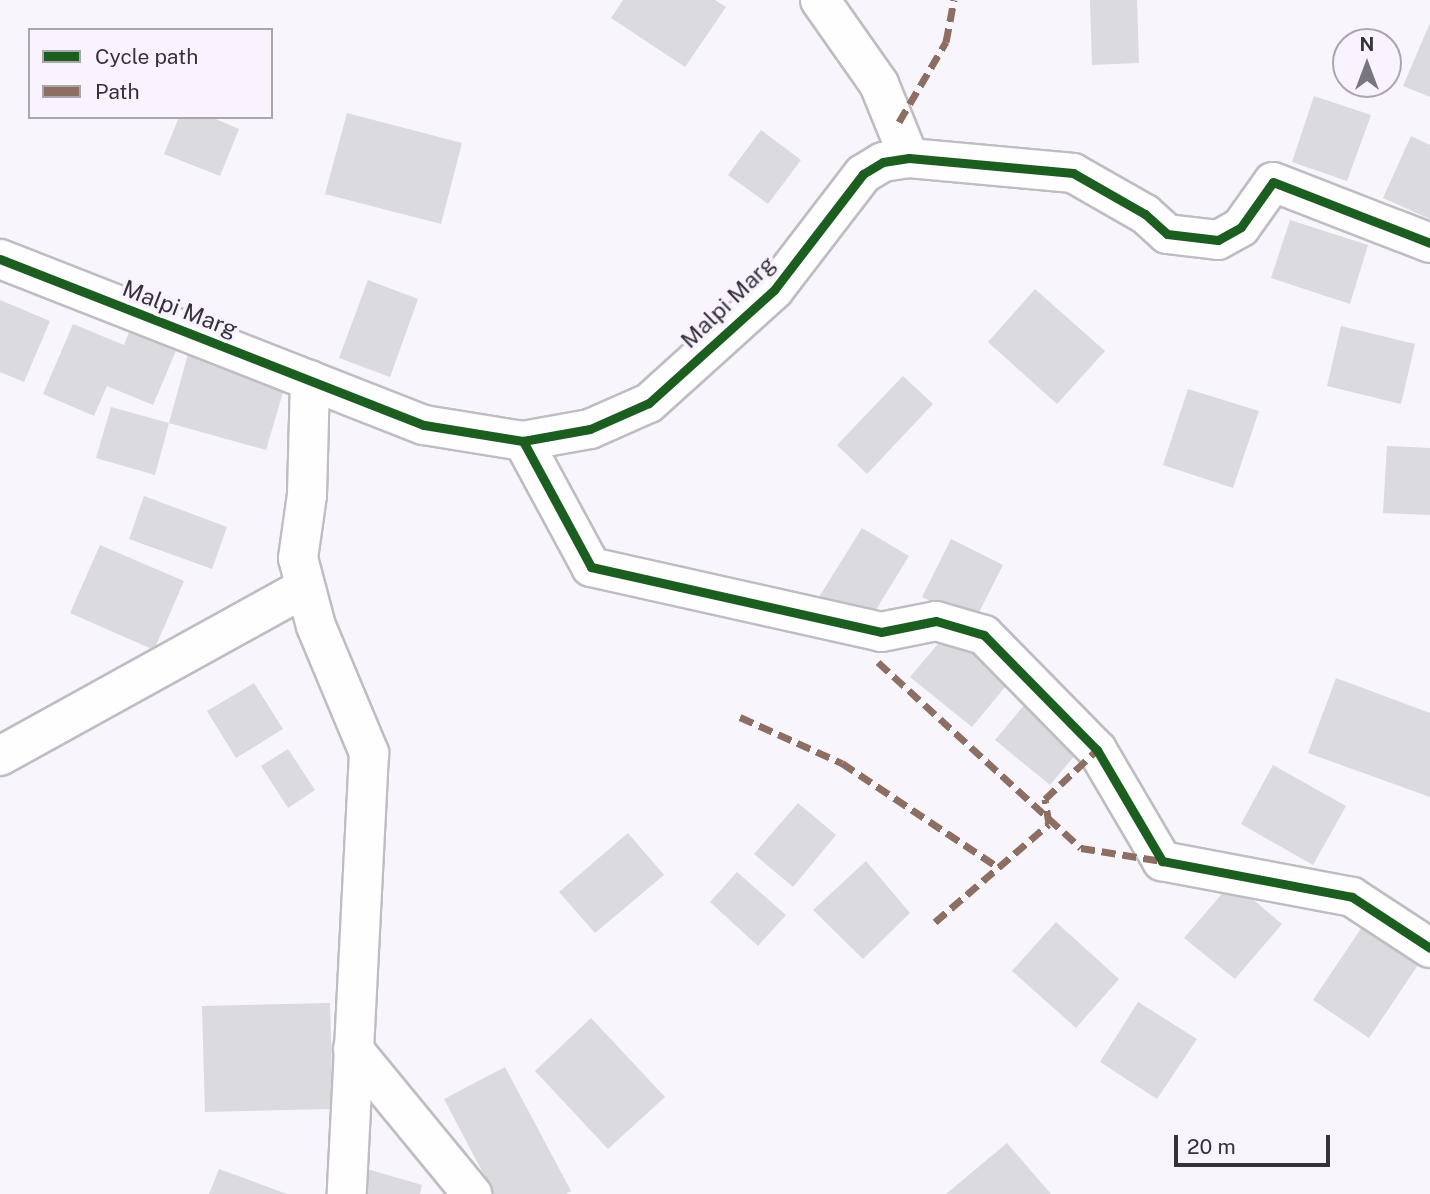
<!DOCTYPE html>
<style>
body{margin:0}
#map{position:relative;width:1430px;height:1194px;overflow:hidden;background:#f9f5fc;font-family:"Public Sans",sans-serif}
div>[style]{position:absolute}
[style*='--x']{left:calc(var(--x)*1px);top:calc(var(--y)*1px);width:calc(var(--w)*1px);rotate:calc(var(--a)*1deg)}
.building>*{inset:0;background:#dadadf}
.roads{filter:drop-shadow(2px 0 #c0bcc3) drop-shadow(-2px 0 #c0bcc3) drop-shadow(0 2px #c0bcc3) drop-shadow(0 -2px #c0bcc3)}
.minor>*{height:38px;margin:-19px;padding:0 19px;transform-origin:19px;border-radius:19px;background:#fefeff}
.tertiary>*{height:38px;margin:-19px;padding:0 19px;transform-origin:19px;border-radius:19px;background:#fefeff}
.quiet>*{height:7px;margin-top:-3.5px;transform-origin:0;background:repeating-linear-gradient(90deg,#8d6e63 0 14px,transparent 0 21px)}
.cycleway>*{height:9px;margin:-4.5px;padding:0 4.5px;transform-origin:4.5px;border-radius:4.5px;background:#1b5e20}
span{translate:-50% -50%;white-space:nowrap;text-align:center;line-height:1.15;-webkit-text-stroke:7px #f9f2ff;paint-order:stroke}
.street-label{font-size:23px;color:#363239}
.legend{position:absolute;left:28px;top:28px;width:245px;height:91px;box-sizing:border-box;background:#f9f2ff;border:2px solid #aba5b0;margin:0;padding:9px 12px;list-style:none;font-size:21px;color:#363239}
.legend li{display:flex;align-items:center;gap:14px;height:35px}
.legend b{width:35px;border:2px solid #aba5b0}
.north{position:absolute;left:1332px;top:28px;width:70px;height:70px;box-sizing:border-box;background:#f9f2ff;border:2px solid #aba5b0;border-radius:50%;rotate:0deg;font-size:19px;font-weight:700;line-height:28px;text-align:center;color:#363239}
.north::after{content:'';display:block;margin:auto;width:24px;height:32px;background:#7a767d;clip-path:polygon(50% 0,100% 100%,50% 72%,0 100%)}
.scale{position:absolute;left:1174px;top:1135px;width:156px;height:32px;box-sizing:border-box;border:4px solid #363239;border-top:0;padding-left:9px;font-size:21px;line-height:24px;white-space:nowrap;color:#363239;-webkit-text-stroke:5px #f9f2ff;paint-order:stroke}
</style>
<div id="map">
<div class="building">
<i style="clip-path:polygon(623px 0,715px 0,726px 7px,685px 67px,611px 18px)"></i>
<i style="clip-path:polygon(1090px 0,1137px 0,1139px 63px,1092px 65px)"></i>
<i style="clip-path:polygon(1430px 23px,1430px 97px,1403px 86px)"></i>
<i style="clip-path:polygon(1314px 96px,1371px 115px,1347px 181px,1292px 162px)"></i>
<i style="clip-path:polygon(347px 113px,462px 143px,441px 224px,325px 194px)"></i>
<i style="clip-path:polygon(179px 117px,211px 117px,239px 129px,220px 176px,164px 154px)"></i>
<i style="clip-path:polygon(761px 130px,801px 160px,768px 204px,728px 175px)"></i>
<i style="clip-path:polygon(1411px 136px,1430px 145px,1430px 219px,1383px 198px)"></i>
<i style="clip-path:polygon(1290px 220px,1368px 245px,1350px 304px,1271px 278px)"></i>
<i style="clip-path:polygon(368px 280px,418px 299px,390px 377px,339px 358px)"></i>
<i style="clip-path:polygon(1035px 289px,1105px 351px,1057px 404px,988px 342px)"></i>
<i style="clip-path:polygon(0 300px,50px 321px,24px 382px,0 372px)"></i>
<i style="clip-path:polygon(134px 320px,181px 339px,153px 405px,107px 386px,94px 416px,43px 394px,73px 324px,124px 345px)"></i>
<i style="clip-path:polygon(1341px 326px,1415px 344px,1401px 404px,1327px 386px)"></i>
<i style="clip-path:polygon(188px 354px,286px 382px,266px 450px,169px 423px)"></i>
<i style="clip-path:polygon(903px 376px,933px 404px,867px 474px,837px 445px)"></i>
<i style="clip-path:polygon(1188px 389px,1259px 411px,1233px 488px,1163px 465px)"></i>
<i style="clip-path:polygon(111px 407px,169px 423px,155px 475px,96px 458px)"></i>
<i style="clip-path:polygon(1387px 446px,1430px 448px,1430px 515px,1383px 513px)"></i>
<i style="clip-path:polygon(144px 496px,227px 527px,212px 569px,129px 539px)"></i>
<i style="clip-path:polygon(862px 528px,909px 556px,866px 626px,819px 597px)"></i>
<i style="clip-path:polygon(951px 539px,1003px 565px,974px 622px,922px 597px)"></i>
<i style="clip-path:polygon(100px 545px,184px 581px,154px 650px,70px 613px)"></i>
<i style="clip-path:polygon(948px 632px,1010px 681px,972px 727px,910px 677px)"></i>
<i style="clip-path:polygon(1336px 678px,1430px 713px,1430px 797px,1308px 753px)"></i>
<i style="clip-path:polygon(254px 683px,283px 729px,236px 758px,207px 711px)"></i>
<i style="clip-path:polygon(1025px 704px,1081px 748px,1050px 785px,995px 740px)"></i>
<i style="clip-path:polygon(288px 749px,315px 790px,288px 808px,261px 766px)"></i>
<i style="clip-path:polygon(1273px 765px,1346px 806px,1313px 865px,1241px 824px)"></i>
<i style="clip-path:polygon(798px 803px,836px 835px,793px 887px,754px 854px)"></i>
<i style="clip-path:polygon(628px 833px,664px 875px,595px 933px,559px 892px)"></i>
<i style="clip-path:polygon(866px 861px,910px 913px,863px 959px,813px 910px)"></i>
<i style="clip-path:polygon(737px 872px,786px 915px,758px 946px,710px 902px)"></i>
<i style="clip-path:polygon(1232px 882px,1282px 924px,1235px 979px,1184px 938px)"></i>
<i style="clip-path:polygon(1056px 922px,1119px 979px,1076px 1028px,1012px 971px)"></i>
<i style="clip-path:polygon(1362px 927px,1418px 965px,1369px 1038px,1313px 1000px)"></i>
<i style="clip-path:polygon(1138px 1002px,1197px 1039px,1157px 1099px,1100px 1062px)"></i>
<i style="clip-path:polygon(330px 1003px,333px 1109px,205px 1112px,202px 1006px)"></i>
<i style="clip-path:polygon(591px 1018px,665px 1097px,608px 1149px,535px 1071px)"></i>
<i style="clip-path:polygon(505px 1067px,571px 1191px,566px 1194px,494px 1194px,444px 1099px)"></i>
<i style="clip-path:polygon(1007px 1143px,1051px 1194px,946px 1194px)"></i>
<i style="clip-path:polygon(219px 1169px,287px 1194px,209px 1194px)"></i>
<i style="clip-path:polygon(367px 1169px,422px 1185px,420px 1194px,360px 1194px)"></i>
</div>
<div class="roads">
<div class="minor">
<i style="--x:820;--y:0;--w:103;--a:54.9"></i>
<i style="--x:879;--y:84;--w:80;--a:67.9"></i>
<i style="--x:0;--y:259;--w:455;--a:21.4"></i>
<i style="--x:424;--y:425;--w:100;--a:9.2"></i>
<i style="--x:523;--y:441;--w:68;--a:-10.2"></i>
<i style="--x:590;--y:429;--w:64;--a:-23.8"></i>
<i style="--x:649;--y:403;--w:169;--a:-42.1"></i>
<i style="--x:774;--y:290;--w:146;--a:-52.5"></i>
<i style="--x:863;--y:174;--w:23;--a:-31"></i>
<i style="--x:883;--y:162;--w:26;--a:-9"></i>
<i style="--x:909;--y:158;--w:165;--a:5.2"></i>
<i style="--x:1073;--y:173;--w:83;--a:29.7"></i>
<i style="--x:1145;--y:214;--w:30;--a:42"></i>
<i style="--x:1167;--y:234;--w:51;--a:6.7"></i>
<i style="--x:1218;--y:240;--w:26;--a:-29"></i>
<i style="--x:1241;--y:227;--w:55;--a:-54.6"></i>
<i style="--x:1273;--y:182;--w:168;--a:21.2"></i>
<i style="--x:523;--y:441;--w:143;--a:61.6"></i>
<i style="--x:591;--y:567;--w:297;--a:12.6"></i>
<i style="--x:881;--y:632;--w:56;--a:-11.3"></i>
<i style="--x:936;--y:621;--w:50;--a:16.3"></i>
<i style="--x:984;--y:635;--w:161;--a:45.5"></i>
<i style="--x:1097;--y:750;--w:129;--a:59.6"></i>
<i style="--x:1162;--y:861;--w:193;--a:10.7"></i>
<i style="--x:1352;--y:897;--w:93;--a:33.2"></i>
<i style="--x:0;--y:756;--w:347;--a:-28.9"></i>
<i style="--x:353;--y:1049;--w:188;--a:50.6"></i>
</div>
<div class="tertiary">
<i style="--x:310;--y:380;--w:115;--a:91.5"></i>
<i style="--x:307;--y:495;--w:64;--a:98.1"></i>
<i style="--x:298;--y:558;--w:70;--a:75.2"></i>
<i style="--x:316;--y:626;--w:138;--a:67.3"></i>
<i style="--x:369;--y:753;--w:442;--a:92.9"></i>
</div>
</div>
<div class="quiet">
<i style="--x:899;--y:122;--w:93;--a:-59.6"></i>
<i style="--x:946;--y:42;--w:43;--a:-79.2"></i>
<i style="--x:878;--y:662;--w:275;--a:42.5"></i>
<i style="--x:1081;--y:848;--w:82;--a:9.1"></i>
<i style="--x:740;--y:717;--w:112;--a:24.3"></i>
<i style="--x:842;--y:763;--w:187;--a:33.7"></i>
<i style="--x:935;--y:922;--w:150;--a:-40.7"></i>
<i style="--x:1049;--y:824;--w:25;--a:-99"></i>
<i style="--x:1045;--y:799;--w:71;--a:-43.3"></i>
</div>
<div class="cycleway">
<i style="--x:0;--y:259;--w:455;--a:21.4"></i>
<i style="--x:424;--y:425;--w:100;--a:9.2"></i>
<i style="--x:523;--y:441;--w:68;--a:-10.2"></i>
<i style="--x:590;--y:429;--w:64;--a:-23.8"></i>
<i style="--x:649;--y:403;--w:169;--a:-42.1"></i>
<i style="--x:774;--y:290;--w:146;--a:-52.5"></i>
<i style="--x:863;--y:174;--w:23;--a:-31"></i>
<i style="--x:883;--y:162;--w:26;--a:-9"></i>
<i style="--x:909;--y:158;--w:165;--a:5.2"></i>
<i style="--x:1073;--y:173;--w:83;--a:29.7"></i>
<i style="--x:1145;--y:214;--w:30;--a:42"></i>
<i style="--x:1167;--y:234;--w:51;--a:6.7"></i>
<i style="--x:1218;--y:240;--w:26;--a:-29"></i>
<i style="--x:1241;--y:227;--w:55;--a:-54.6"></i>
<i style="--x:1273;--y:182;--w:168;--a:21.2"></i>
<i style="--x:523;--y:441;--w:143;--a:61.6"></i>
<i style="--x:591;--y:567;--w:297;--a:12.6"></i>
<i style="--x:881;--y:632;--w:56;--a:-11.3"></i>
<i style="--x:936;--y:621;--w:50;--a:16.3"></i>
<i style="--x:984;--y:635;--w:161;--a:45.5"></i>
<i style="--x:1097;--y:750;--w:129;--a:59.6"></i>
<i style="--x:1162;--y:861;--w:193;--a:10.7"></i>
<i style="--x:1352;--y:897;--w:93;--a:33.2"></i>
</div>
<div class="street-label">
<span style="left:728px;top:302px;rotate:-44deg">Malpi Marg</span>
<span style="left:180px;top:309px;rotate:21deg">Malpi Marg</span>
</div>
<ul class="legend">
<li><b style="height:9px;background:#1b5e20"></b>Cycle path</li>
<li><b style="height:9px;background:#8d6e63"></b>Path</li>
</ul>
<div class="north">N</div>
<div class="scale">20 m</div>
</div>
